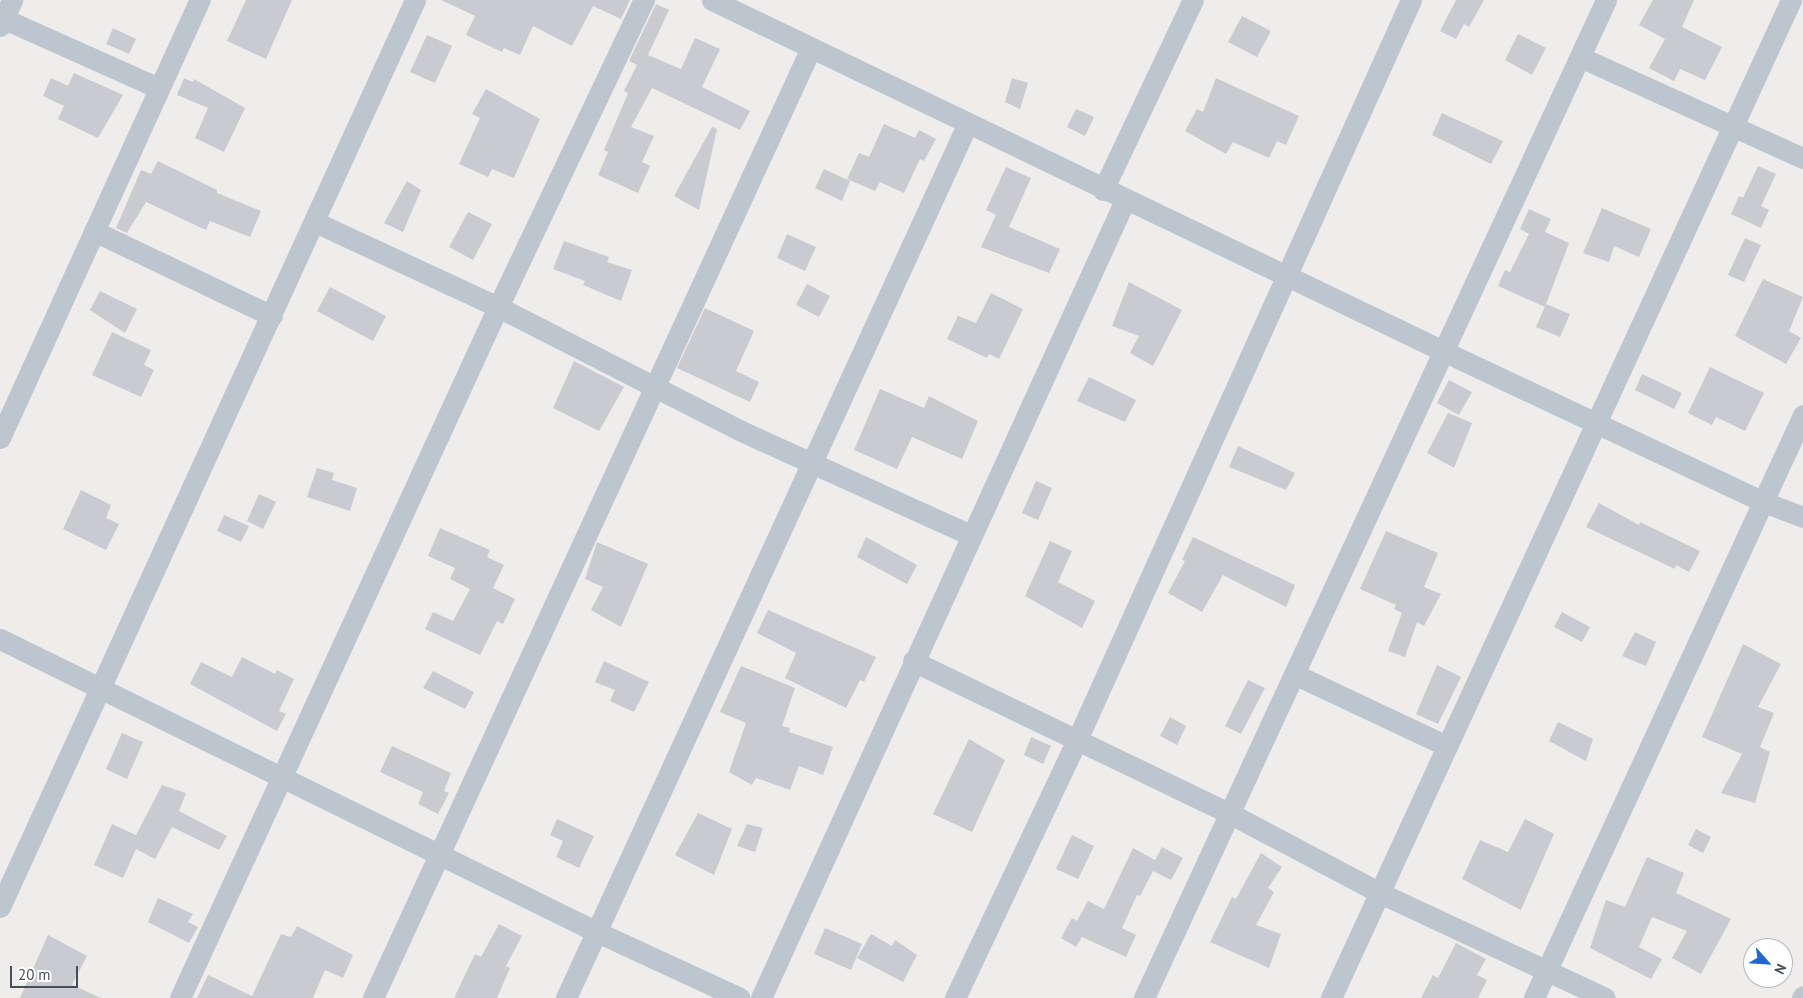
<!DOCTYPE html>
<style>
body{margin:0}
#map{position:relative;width:1803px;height:998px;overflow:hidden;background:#efecec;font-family:"PT Sans",sans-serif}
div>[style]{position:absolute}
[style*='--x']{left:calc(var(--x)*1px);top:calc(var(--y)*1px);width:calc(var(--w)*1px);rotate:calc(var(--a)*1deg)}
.building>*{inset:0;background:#c9cbd1}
.street>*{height:21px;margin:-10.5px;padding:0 10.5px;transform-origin:10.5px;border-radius:10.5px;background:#bdc6ce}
span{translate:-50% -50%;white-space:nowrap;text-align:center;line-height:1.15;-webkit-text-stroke:4px #fff;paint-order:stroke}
.north{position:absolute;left:1743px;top:938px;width:50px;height:50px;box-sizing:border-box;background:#fff;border:1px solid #b5b8bc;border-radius:50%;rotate:116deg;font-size:14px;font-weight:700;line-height:20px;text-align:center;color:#454e58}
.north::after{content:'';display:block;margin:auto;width:18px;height:22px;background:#2167d3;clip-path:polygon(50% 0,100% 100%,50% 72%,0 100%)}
.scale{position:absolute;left:10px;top:966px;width:68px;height:22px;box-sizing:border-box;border:2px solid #454e58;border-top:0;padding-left:6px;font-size:15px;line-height:18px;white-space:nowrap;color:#454e58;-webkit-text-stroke:4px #fff;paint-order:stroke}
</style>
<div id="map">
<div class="building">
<i style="clip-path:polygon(246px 0,292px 0,266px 59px,227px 41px)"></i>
<i style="clip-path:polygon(441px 0,630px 0,621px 19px,593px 6px,572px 46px,533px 26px,520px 55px,504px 48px,502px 52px,466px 35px,475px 16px)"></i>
<i style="clip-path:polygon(1456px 0,1484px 0,1469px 27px,1464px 24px,1456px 39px,1440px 31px)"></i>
<i style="clip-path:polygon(1653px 0,1694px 0,1682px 27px,1722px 47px,1705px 80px,1680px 69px,1674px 81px,1649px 68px,1665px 39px,1639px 25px)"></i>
<i style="clip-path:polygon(656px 4px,669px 10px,648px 55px,681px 69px,695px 38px,720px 49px,702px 87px,750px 111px,740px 130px,652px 88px,631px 127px,654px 136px,642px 162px,650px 166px,638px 193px,598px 175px,608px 152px,604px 150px,628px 93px,624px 91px,637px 65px,629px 61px)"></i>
<i style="clip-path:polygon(1242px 16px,1271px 31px,1257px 57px,1228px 42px)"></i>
<i style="clip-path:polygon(113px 28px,136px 39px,129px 54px,106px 44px)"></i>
<i style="clip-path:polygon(1518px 34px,1546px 48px,1532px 75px,1505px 60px)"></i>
<i style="clip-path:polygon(427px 35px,452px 46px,435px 83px,410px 72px)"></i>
<i style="clip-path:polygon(74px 73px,123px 95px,98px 138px,58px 119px,64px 106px,43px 96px,51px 78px,68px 86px)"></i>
<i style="clip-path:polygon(184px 78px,193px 82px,194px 79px,245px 108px,224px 152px,195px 138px,208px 108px,177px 95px)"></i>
<i style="clip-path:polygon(1012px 78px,1028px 83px,1020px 109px,1005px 102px)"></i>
<i style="clip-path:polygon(1216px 78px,1299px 116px,1286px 145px,1277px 141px,1269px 158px,1233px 142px,1226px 154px,1185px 131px,1197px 109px,1203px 112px)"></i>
<i style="clip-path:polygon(486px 89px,540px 119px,514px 178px,492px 169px,488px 177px,459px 164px,480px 118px,472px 114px)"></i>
<i style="clip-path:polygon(1076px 109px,1094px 117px,1085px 136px,1067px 127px)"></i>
<i style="clip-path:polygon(1442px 113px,1503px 141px,1491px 164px,1432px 135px)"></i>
<i style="clip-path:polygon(884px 124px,915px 138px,919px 130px,936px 139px,924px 161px,920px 159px,904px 193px,880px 182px,875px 191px,847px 179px,859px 153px,869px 157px)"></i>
<i style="clip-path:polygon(712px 127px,717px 129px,699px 210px,674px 196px)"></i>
<i style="clip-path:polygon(158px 161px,217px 190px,217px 193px,261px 211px,250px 237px,210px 221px,206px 230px,146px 202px,127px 233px,116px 228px,141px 170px,151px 174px)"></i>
<i style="clip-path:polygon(1758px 166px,1776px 174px,1761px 206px,1769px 210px,1761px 228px,1731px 214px,1739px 196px,1743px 198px)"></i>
<i style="clip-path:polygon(1006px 167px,1031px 178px,1009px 227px,1060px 249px,1049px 273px,981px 247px,996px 215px,986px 210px)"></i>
<i style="clip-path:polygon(824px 169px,850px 181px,842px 201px,815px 188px)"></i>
<i style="clip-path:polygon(407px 181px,421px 190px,403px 232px,384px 223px)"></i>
<i style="clip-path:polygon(1602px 208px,1651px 229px,1639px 257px,1614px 246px,1609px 262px,1583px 253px)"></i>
<i style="clip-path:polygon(1529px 209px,1551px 219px,1545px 232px,1569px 243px,1545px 307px,1498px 286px,1505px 270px,1510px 272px,1529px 234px,1520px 229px)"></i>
<i style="clip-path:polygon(468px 212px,492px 224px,473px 260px,449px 247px)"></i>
<i style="clip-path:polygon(787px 234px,816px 247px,805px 271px,777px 258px)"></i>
<i style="clip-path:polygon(1745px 238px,1761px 245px,1744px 282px,1728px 275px)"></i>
<i style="clip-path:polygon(564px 241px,609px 257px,607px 262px,632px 270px,621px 301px,583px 285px,585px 281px,553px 269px)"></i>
<i style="clip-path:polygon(1763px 279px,1803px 297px,1789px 331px,1801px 338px,1786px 364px,1735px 336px)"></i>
<i style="clip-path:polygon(1129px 282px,1182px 310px,1153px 366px,1130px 353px,1139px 336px,1112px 326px)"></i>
<i style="clip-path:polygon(807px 284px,830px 296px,819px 317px,796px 305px)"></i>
<i style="clip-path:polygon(330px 287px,386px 316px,373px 341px,317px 311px)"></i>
<i style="clip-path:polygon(100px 291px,137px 309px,125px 333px,90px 310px)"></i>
<i style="clip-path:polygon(991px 293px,1023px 309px,999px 359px,989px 354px,987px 358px,947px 339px,958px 316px,976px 323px)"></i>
<i style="clip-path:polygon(1546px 304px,1570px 314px,1560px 337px,1536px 327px)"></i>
<i style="clip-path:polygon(705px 308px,754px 331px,736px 371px,759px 382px,750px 402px,677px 368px)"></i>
<i style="clip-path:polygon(112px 332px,151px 350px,144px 365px,154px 370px,141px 397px,92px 375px)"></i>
<i style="clip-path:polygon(574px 361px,624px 387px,599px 431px,553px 408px)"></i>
<i style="clip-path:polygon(1710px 367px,1764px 393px,1745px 431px,1716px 417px,1712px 425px,1688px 413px)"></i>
<i style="clip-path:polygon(1642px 374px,1682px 393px,1674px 409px,1635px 390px)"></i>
<i style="clip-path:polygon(1089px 377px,1136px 400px,1125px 422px,1077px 401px)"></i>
<i style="clip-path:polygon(1449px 380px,1472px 392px,1459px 415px,1437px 403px)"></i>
<i style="clip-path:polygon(880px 389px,924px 408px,929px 396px,978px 421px,962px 459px,912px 437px,897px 469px,854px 450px)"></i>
<i style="clip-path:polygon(1448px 413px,1472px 423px,1454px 468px,1427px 453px)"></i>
<i style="clip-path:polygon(1238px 446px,1295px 473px,1286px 490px,1229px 467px)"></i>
<i style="clip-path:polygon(317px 468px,334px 473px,332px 480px,357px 488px,350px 511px,307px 497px)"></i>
<i style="clip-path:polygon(1036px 481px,1052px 488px,1038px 520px,1022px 513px)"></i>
<i style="clip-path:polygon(81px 490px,111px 505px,106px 518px,119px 524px,106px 550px,63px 529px)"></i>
<i style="clip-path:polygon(259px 494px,276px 502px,263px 529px,247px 521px)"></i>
<i style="clip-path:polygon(1599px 503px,1639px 525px,1640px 522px,1700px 551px,1689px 572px,1676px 565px,1675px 569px,1586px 527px)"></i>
<i style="clip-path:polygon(224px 515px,249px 526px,241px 542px,217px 531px)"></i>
<i style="clip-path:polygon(440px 528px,490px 550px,487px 557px,504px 565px,493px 588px,515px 599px,503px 624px,497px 621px,480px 655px,425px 629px,433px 612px,453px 621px,470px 589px,450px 579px,455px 568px,428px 556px)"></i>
<i style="clip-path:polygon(1386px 531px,1438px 553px,1424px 587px,1441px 594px,1424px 626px,1417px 622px,1405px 657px,1388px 651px,1402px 613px,1394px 609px,1396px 605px,1360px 589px)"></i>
<i style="clip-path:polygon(866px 537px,917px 565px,907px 584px,857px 557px)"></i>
<i style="clip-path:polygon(1193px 537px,1295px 585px,1286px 607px,1223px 575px,1202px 612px,1168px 593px,1185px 561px,1182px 560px)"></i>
<i style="clip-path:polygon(1050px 541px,1072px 551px,1058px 582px,1095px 601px,1082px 628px,1025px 596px)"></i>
<i style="clip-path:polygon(597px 542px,648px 564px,621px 627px,591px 610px,603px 587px,585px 579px)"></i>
<i style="clip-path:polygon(768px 610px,876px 657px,864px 682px,860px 680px,846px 708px,785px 678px,796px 653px,757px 633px)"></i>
<i style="clip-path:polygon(1562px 612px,1590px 627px,1582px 642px,1554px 627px)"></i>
<i style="clip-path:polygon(1635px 632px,1656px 642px,1646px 666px,1622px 656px)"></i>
<i style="clip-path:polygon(1743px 644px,1781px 664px,1758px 707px,1774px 713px,1760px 747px,1770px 752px,1755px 803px,1721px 793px,1742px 754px,1702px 737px)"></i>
<i style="clip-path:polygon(242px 657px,275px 674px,277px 670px,294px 679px,279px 711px,286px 714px,277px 731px,190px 684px,201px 662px,232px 677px)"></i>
<i style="clip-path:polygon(604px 661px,649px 682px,634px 712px,610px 701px,615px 690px,595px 682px)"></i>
<i style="clip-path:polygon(1437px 665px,1461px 677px,1438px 724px,1416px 714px)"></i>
<i style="clip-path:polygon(741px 666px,795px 688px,782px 726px,790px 728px,789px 732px,833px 747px,823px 775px,799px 766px,790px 790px,756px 778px,752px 785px,729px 772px,746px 723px,720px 712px)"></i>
<i style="clip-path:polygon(433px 671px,474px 692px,465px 709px,423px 688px)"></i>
<i style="clip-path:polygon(1248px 680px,1265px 688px,1241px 734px,1225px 726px)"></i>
<i style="clip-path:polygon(1170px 717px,1186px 726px,1177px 745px,1160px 736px)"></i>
<i style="clip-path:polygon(1558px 722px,1593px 739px,1586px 761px,1549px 741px)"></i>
<i style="clip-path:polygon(122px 733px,143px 742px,127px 779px,106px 769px)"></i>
<i style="clip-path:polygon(1031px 737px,1051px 746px,1043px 764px,1024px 755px)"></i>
<i style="clip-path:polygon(969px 739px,1005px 760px,972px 832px,933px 814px)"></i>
<i style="clip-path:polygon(392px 746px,451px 773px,444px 791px,449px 793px,438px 814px,418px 804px,423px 792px,380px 772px)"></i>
<i style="clip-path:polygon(162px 785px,186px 793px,179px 811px,227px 836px,219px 850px,172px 827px,155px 859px,136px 849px,123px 878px,94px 865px,112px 824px,136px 835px)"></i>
<i style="clip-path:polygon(698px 813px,732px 829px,714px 875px,675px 855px)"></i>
<i style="clip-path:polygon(557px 819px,594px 836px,579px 868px,556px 857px,563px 841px,550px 835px)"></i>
<i style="clip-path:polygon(1525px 819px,1554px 834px,1521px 910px,1462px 879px,1480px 840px,1508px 852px)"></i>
<i style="clip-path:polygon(747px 824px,763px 828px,755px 852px,737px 846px)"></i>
<i style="clip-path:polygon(1696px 829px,1711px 837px,1703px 853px,1688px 845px)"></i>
<i style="clip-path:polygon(1072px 835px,1094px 846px,1078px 879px,1056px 869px)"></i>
<i style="clip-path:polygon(1162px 847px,1183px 858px,1171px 880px,1153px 871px,1140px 896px,1137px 895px,1122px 928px,1136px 935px,1126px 957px,1082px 937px,1076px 947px,1061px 938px,1072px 918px,1077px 921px,1088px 901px,1104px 909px,1133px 848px,1155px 860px)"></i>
<i style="clip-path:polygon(1261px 853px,1282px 867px,1268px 888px,1274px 892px,1256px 925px,1281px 934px,1269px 968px,1210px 942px,1232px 897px,1236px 899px)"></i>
<i style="clip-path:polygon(1647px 857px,1684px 873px,1676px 893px,1731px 919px,1701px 974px,1672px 958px,1687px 931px,1652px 917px,1639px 947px,1662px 959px,1651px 979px,1590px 948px,1606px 900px,1625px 907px)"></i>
<i style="clip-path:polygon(158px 898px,193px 914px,188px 922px,198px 927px,189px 943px,148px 922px)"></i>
<i style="clip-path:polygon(499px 924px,522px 936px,506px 966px,510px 968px,497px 998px,454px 998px,475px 954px,481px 957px)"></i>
<i style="clip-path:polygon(297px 926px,353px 955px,343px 978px,325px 970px,313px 998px,197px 998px,208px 975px,252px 996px,281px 934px,291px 937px)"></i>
<i style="clip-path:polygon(825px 928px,862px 944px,851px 970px,814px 954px)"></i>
<i style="clip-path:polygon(871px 934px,892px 946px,895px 940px,917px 955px,903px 982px,857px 958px)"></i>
<i style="clip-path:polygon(48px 935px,87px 956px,72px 985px,101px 998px,20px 998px)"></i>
<i style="clip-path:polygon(1456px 943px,1486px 959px,1477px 975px,1487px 980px,1478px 998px,1421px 998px,1433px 975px,1438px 978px)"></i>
</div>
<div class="street">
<i style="--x:712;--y:0;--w:811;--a:25.65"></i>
<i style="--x:1443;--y:351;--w:355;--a:25.2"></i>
<i style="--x:1764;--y:502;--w:42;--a:21"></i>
<i style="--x:0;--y:17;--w:174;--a:24.1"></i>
<i style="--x:0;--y:26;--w:29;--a:-65"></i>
<i style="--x:1580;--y:57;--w:245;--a:24.4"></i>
<i style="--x:1103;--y:190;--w:210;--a:-64.7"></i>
<i style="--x:315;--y:222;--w:202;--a:24.9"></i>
<i style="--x:498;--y:307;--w:271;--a:27"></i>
<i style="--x:739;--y:430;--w:254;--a:24.4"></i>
<i style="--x:94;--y:231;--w:197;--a:25.5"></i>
<i style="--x:0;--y:438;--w:482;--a:-65.5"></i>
<i style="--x:0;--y:639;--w:665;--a:26.14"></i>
<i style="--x:597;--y:932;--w:157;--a:24.8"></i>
<i style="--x:913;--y:661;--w:351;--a:25.7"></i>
<i style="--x:1229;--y:813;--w:171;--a:27.9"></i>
<i style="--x:1380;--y:893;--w:248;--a:25"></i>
<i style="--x:1294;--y:674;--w:169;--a:25.2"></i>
<i style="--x:0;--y:907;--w:997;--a:-65.41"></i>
<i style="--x:180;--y:998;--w:761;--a:-65.29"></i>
<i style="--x:498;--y:307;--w:340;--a:-64.6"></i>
<i style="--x:373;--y:998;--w:1046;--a:-65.25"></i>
<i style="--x:566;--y:998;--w:961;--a:-65.33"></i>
<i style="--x:761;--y:998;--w:877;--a:-65.48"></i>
<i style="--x:955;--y:998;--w:285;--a:-64.7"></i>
<i style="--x:1077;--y:740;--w:812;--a:-65.71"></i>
<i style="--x:1144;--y:998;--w:1100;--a:-65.16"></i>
<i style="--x:1331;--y:998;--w:1099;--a:-65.25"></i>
<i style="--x:1534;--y:998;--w:642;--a:-65.23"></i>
<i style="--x:1802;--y:998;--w:2;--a:-63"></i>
</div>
<div class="north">N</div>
<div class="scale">20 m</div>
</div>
